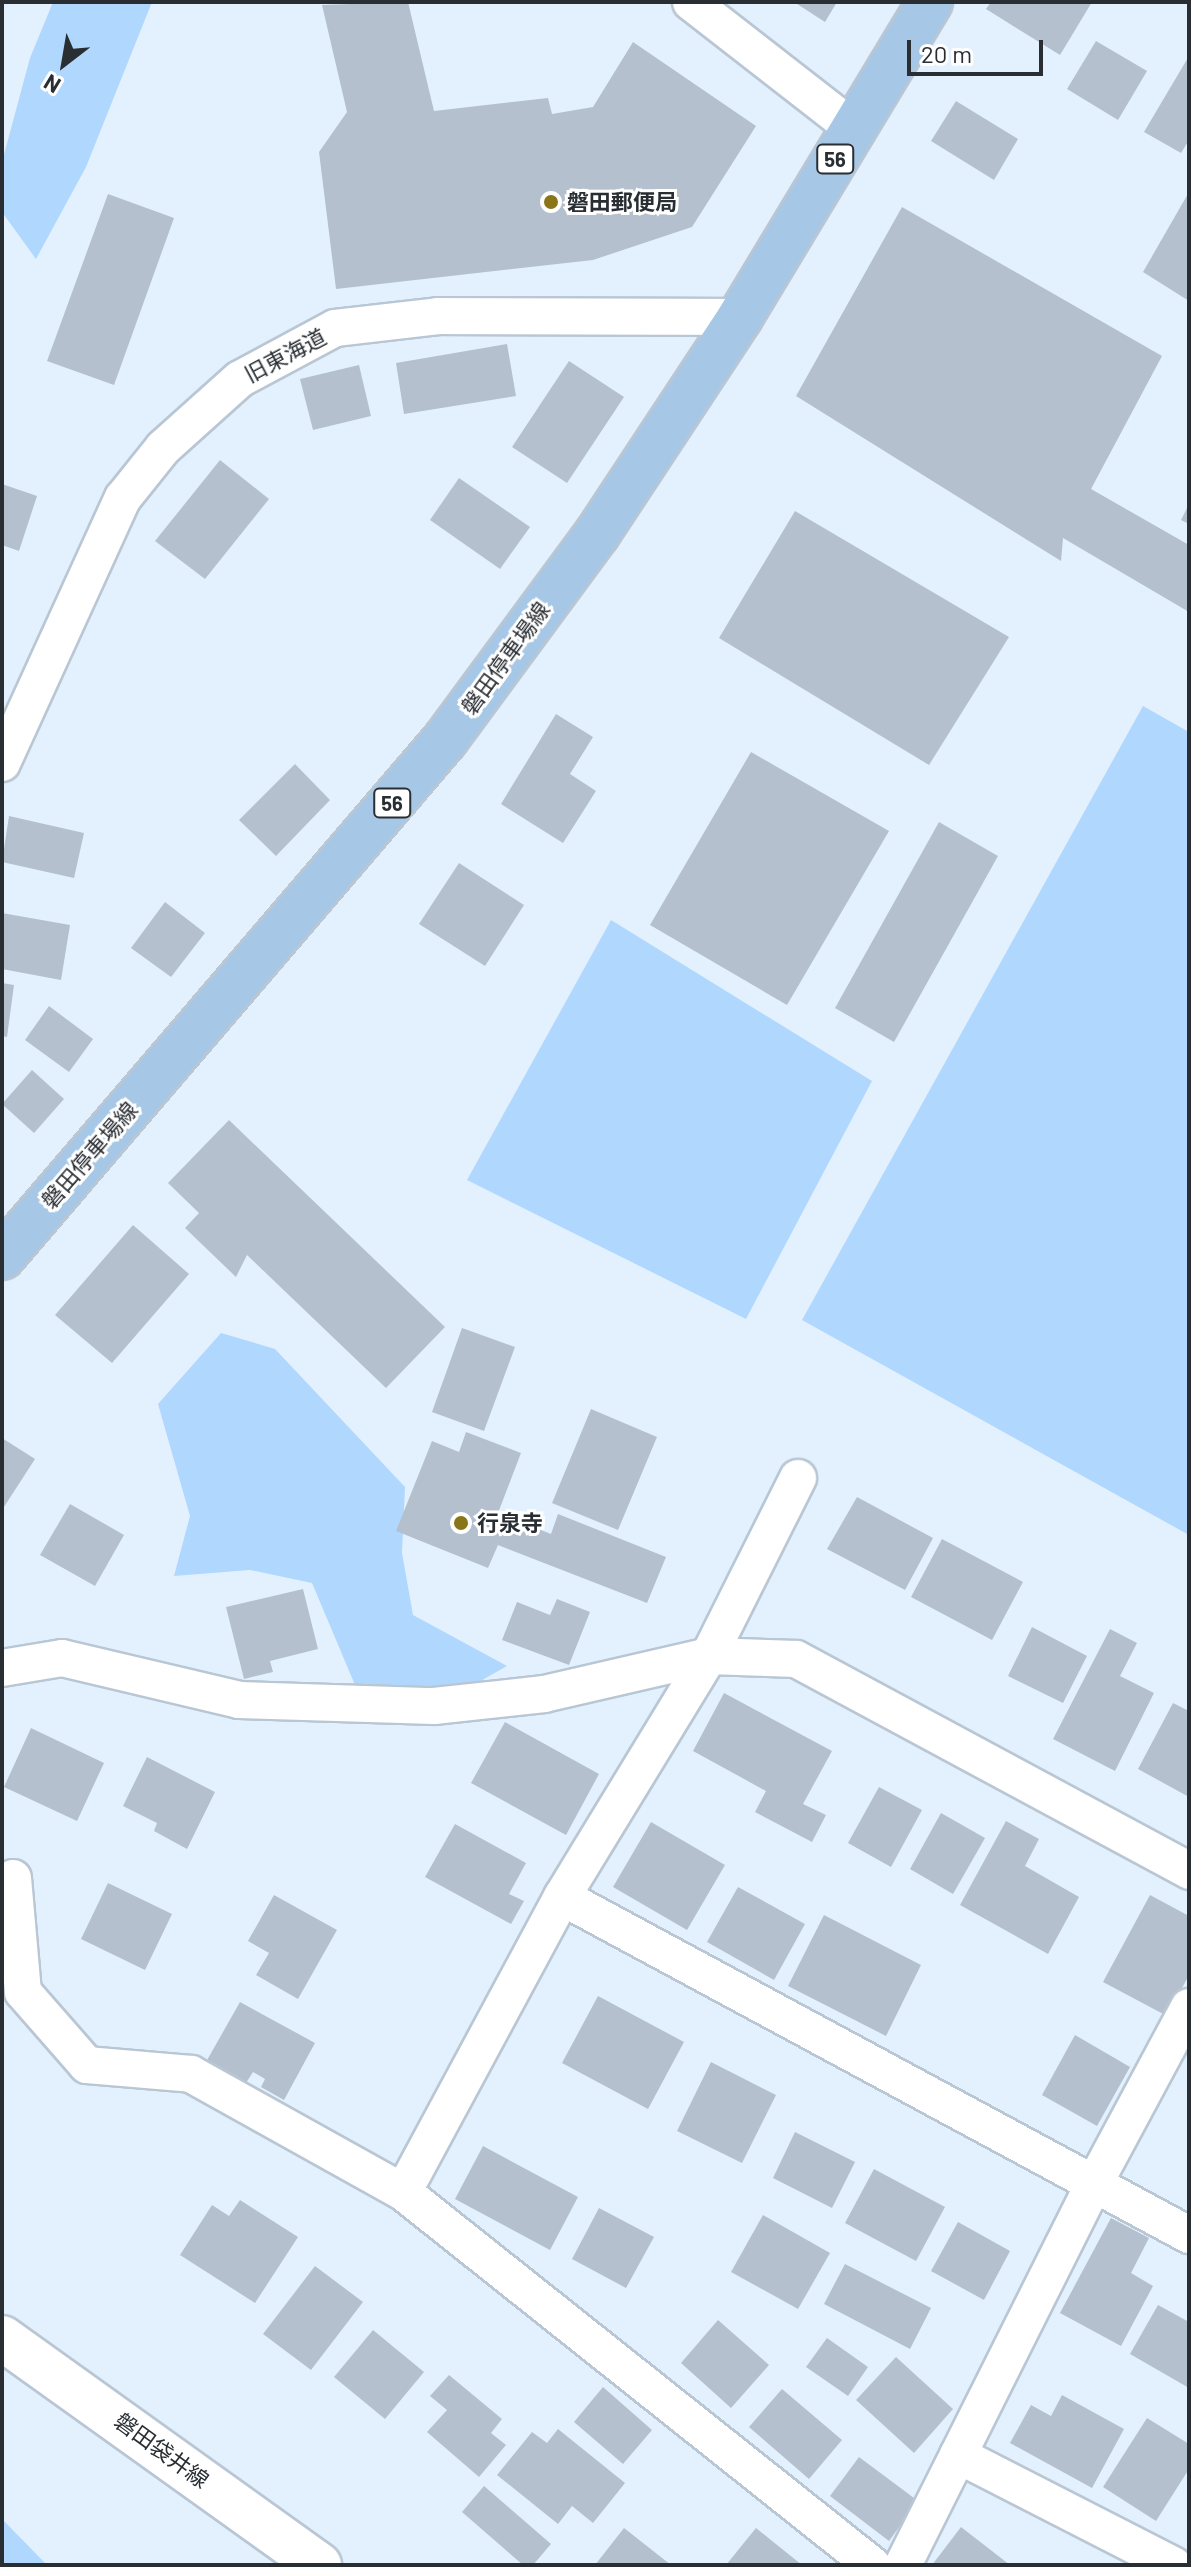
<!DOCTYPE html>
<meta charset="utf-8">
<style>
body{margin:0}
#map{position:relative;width:1191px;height:2567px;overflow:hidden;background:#e3f1fe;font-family:Barlow,"Noto Sans JP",sans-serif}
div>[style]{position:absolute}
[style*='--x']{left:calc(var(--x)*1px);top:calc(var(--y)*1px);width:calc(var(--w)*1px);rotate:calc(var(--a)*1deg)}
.green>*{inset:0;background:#b0d7fd}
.building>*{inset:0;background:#b4c0cd}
.roads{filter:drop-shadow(2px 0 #b9c6d3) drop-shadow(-2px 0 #b9c6d3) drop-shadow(0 2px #b9c6d3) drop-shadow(0 -2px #b9c6d3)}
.street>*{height:36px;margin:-18px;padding:0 18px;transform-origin:18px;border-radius:18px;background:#fff}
.secondary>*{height:44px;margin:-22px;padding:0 22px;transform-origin:22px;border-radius:22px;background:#fff}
.primary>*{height:44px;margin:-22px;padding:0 22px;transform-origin:22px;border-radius:22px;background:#a6c7e5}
.dots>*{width:22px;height:22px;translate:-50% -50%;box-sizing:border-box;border:4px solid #fff;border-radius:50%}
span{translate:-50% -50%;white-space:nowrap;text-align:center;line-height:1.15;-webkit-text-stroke:6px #fff;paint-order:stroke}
.shield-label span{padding:2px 6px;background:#fff;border:2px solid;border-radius:6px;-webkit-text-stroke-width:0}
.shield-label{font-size:20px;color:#292e33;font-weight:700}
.poi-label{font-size:22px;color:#292e33;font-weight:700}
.left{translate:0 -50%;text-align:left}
.street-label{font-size:22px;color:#292e33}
.frame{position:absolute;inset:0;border:4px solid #292e33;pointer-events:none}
.north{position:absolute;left:24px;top:24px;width:80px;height:80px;-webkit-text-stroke:6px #fff;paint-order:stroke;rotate:211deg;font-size:22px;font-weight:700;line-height:32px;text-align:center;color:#292e33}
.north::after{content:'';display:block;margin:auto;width:28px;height:36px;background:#292e33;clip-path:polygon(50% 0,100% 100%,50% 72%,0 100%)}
.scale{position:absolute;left:907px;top:40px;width:136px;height:36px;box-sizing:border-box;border:4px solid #292e33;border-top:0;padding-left:10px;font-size:24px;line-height:28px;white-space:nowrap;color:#292e33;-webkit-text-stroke:6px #fff;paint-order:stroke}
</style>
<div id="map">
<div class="green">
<i style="clip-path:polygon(53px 2px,152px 2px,86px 167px,36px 259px,2px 212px,2px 162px,30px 58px)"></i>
<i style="clip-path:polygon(1143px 706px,1189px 732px,1189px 1535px,802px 1320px)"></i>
<i style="clip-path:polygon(611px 920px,872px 1081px,746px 1319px,467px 1180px)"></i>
<i style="clip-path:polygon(221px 1333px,275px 1349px,405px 1487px,402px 1553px,413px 1615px,507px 1666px,454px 1696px,355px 1685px,312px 1583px,250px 1570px,174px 1576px,190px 1516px,158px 1404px)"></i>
<i style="clip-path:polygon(2px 2519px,47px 2565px,2px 2565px)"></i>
</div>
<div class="building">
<i style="clip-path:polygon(408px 2px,434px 111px,548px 98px,552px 114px,593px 107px,633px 42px,756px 126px,692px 227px,593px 260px,336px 289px,319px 152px,347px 112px,322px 5px)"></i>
<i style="clip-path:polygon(794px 2px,837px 2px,825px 22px)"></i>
<i style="clip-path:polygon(991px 2px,1092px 2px,1060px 55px,986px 9px)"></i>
<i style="clip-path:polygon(1096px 41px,1147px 71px,1118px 120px,1067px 89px)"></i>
<i style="clip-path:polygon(1189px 56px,1189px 140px,1181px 153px,1144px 132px)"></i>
<i style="clip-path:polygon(956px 101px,1018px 139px,994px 180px,931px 141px)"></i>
<i style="clip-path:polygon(1189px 192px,1189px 301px,1143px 272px)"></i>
<i style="clip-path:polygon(108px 194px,174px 218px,114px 385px,47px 361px)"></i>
<i style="clip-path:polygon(902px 207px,1162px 356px,1091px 489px,1189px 545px,1189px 612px,1063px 538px,1061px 561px,796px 396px)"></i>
<i style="clip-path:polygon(507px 344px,516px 396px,404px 414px,396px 363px)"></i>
<i style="clip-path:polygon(569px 361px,624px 397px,567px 483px,512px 447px)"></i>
<i style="clip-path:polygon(359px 365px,371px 416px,313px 430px,300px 379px)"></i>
<i style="clip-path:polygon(220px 460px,269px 499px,205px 579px,155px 541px)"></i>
<i style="clip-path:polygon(459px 478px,530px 527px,500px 569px,430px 520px)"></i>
<i style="clip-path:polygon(2px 484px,37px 496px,19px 551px,2px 545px)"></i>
<i style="clip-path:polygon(1189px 504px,1189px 524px,1181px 520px)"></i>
<i style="clip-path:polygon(795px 511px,1009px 637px,929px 765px,719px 638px)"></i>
<i style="clip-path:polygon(556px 714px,593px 737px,570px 774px,596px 791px,563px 843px,501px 804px)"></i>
<i style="clip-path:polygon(751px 752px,889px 831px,787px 1005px,650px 925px)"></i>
<i style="clip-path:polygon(295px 764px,330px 800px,276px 856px,239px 820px)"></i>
<i style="clip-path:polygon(9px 816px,84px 833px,74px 878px,2px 862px)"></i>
<i style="clip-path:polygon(939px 822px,998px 856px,894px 1042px,835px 1008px)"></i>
<i style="clip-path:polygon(459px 863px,524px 905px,485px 966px,419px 924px)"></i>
<i style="clip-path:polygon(165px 902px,205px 933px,171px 977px,131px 948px)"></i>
<i style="clip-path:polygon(2px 913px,70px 925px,61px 980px,2px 969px)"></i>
<i style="clip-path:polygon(2px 983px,14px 985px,7px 1037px,2px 1036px)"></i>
<i style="clip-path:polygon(49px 1006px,93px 1039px,69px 1072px,25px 1040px)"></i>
<i style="clip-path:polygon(32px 1070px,64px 1099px,34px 1133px,2px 1104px)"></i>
<i style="clip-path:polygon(229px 1120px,445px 1327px,386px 1388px,247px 1255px,236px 1277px,185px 1228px,199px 1213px,168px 1183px)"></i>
<i style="clip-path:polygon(133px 1225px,189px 1274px,112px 1363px,55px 1315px)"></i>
<i style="clip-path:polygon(462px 1328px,515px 1347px,484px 1431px,432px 1412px)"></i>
<i style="clip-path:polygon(591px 1409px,657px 1437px,618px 1530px,552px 1503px)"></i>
<i style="clip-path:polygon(466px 1432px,521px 1453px,498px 1513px,551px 1534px,558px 1514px,666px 1557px,647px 1603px,498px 1545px,488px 1568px,396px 1531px,432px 1441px,459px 1452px)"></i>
<i style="clip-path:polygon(2px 1438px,35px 1459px,2px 1510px)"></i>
<i style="clip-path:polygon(857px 1497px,933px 1538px,905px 1590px,827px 1549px)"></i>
<i style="clip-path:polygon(70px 1504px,124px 1535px,95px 1586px,40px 1555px)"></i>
<i style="clip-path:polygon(942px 1539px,1023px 1582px,992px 1640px,911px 1597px)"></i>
<i style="clip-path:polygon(303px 1589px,318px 1649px,270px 1661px,273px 1672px,244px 1679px,226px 1607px)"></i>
<i style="clip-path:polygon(557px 1599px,590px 1612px,569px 1665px,502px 1640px,517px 1602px,550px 1615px)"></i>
<i style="clip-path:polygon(1032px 1627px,1087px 1656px,1063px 1703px,1008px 1676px)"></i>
<i style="clip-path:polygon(1110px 1629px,1137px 1643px,1120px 1676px,1154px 1693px,1115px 1771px,1053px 1739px)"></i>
<i style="clip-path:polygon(724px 1693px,832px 1751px,803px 1804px,826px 1815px,812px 1842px,755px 1812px,766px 1791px,693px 1751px)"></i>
<i style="clip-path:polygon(1173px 1703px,1189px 1711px,1189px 1797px,1138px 1769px)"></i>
<i style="clip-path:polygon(505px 1722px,599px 1774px,566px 1835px,471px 1783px)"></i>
<i style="clip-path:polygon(31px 1728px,104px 1763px,77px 1821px,4px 1787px)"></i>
<i style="clip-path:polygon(147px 1757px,215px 1792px,187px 1849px,154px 1831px,157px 1823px,123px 1806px)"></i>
<i style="clip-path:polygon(879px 1787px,922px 1810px,891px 1867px,848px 1843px)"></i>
<i style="clip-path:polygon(941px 1813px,985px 1838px,953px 1894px,910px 1869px)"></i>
<i style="clip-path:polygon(1006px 1821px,1039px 1839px,1025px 1866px,1079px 1897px,1048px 1954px,960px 1905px)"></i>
<i style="clip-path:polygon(651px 1822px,725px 1865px,687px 1930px,613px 1887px)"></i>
<i style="clip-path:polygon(455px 1824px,526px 1863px,509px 1894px,524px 1901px,511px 1924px,425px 1877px)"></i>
<i style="clip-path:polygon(108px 1883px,172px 1914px,145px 1970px,81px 1939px)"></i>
<i style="clip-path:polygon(738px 1887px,805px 1924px,774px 1980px,707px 1942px)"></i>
<i style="clip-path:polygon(274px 1895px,337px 1930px,298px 1999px,256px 1975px,269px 1953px,248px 1941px)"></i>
<i style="clip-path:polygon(1150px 1895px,1189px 1916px,1189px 1975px,1167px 2016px,1103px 1982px)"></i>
<i style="clip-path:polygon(824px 1915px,921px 1965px,886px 2036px,788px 1986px)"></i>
<i style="clip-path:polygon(598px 1996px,684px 2042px,648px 2109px,562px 2063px)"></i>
<i style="clip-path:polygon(240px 2002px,315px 2043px,284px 2100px,261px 2087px,265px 2079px,253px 2072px,246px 2083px,206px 2062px)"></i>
<i style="clip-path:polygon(1075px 2035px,1130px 2067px,1097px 2126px,1042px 2095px)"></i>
<i style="clip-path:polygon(711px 2062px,776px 2095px,742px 2163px,677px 2131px)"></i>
<i style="clip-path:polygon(795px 2132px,855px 2162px,832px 2208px,773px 2178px)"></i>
<i style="clip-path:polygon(483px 2146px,578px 2197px,550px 2250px,455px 2199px)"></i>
<i style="clip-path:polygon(874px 2169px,945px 2207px,916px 2261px,845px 2223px)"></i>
<i style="clip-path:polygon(240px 2200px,298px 2237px,255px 2303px,180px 2255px,212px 2205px,229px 2216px)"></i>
<i style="clip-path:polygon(599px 2208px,654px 2237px,626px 2288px,572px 2259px)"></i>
<i style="clip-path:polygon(763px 2215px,830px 2253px,798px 2309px,731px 2272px)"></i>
<i style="clip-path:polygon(1111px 2218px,1149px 2238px,1131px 2273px,1153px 2286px,1121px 2346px,1060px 2313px)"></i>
<i style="clip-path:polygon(958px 2222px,1010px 2251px,984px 2300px,931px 2271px)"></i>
<i style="clip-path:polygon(845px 2264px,931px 2308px,910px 2349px,824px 2304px)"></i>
<i style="clip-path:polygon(315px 2266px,363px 2302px,311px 2370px,263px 2334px)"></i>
<i style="clip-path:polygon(1158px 2305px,1189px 2322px,1189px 2388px,1130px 2354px)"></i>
<i style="clip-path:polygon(718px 2320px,769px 2365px,731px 2408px,681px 2363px)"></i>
<i style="clip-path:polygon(373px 2330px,424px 2372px,385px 2419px,334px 2377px)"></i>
<i style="clip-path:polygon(827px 2338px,868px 2367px,848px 2396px,806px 2367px)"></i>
<i style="clip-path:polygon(896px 2357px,953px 2409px,914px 2453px,856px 2400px)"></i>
<i style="clip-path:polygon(449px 2375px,502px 2419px,491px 2433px,506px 2445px,479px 2477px,427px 2432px,447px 2410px,430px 2396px)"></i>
<i style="clip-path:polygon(603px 2387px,652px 2430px,623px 2464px,574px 2422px)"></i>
<i style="clip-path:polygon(782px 2389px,842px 2440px,809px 2479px,749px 2427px)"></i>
<i style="clip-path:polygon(1062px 2395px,1124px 2429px,1092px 2488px,1010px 2443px,1031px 2405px,1051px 2416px)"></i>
<i style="clip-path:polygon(1147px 2418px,1189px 2444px,1189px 2469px,1156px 2521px,1103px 2487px)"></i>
<i style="clip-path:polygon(558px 2429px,625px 2483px,593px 2523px,572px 2506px,558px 2524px,497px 2475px,532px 2432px,547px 2443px)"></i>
<i style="clip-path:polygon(859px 2457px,918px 2501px,889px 2541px,830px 2496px)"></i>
<i style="clip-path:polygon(484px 2486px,551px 2544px,533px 2565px,523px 2565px,462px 2512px)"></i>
<i style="clip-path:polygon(961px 2527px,1010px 2565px,932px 2565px)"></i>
<i style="clip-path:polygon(624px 2528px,671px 2565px,595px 2565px)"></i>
<i style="clip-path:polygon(756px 2528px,802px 2565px,726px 2565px)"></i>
</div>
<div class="roads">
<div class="street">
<i style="--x:691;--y:2;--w:205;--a:37.9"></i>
<i style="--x:2;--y:763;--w:291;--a:-65.5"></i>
<i style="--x:123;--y:498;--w:64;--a:-51.3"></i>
<i style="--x:163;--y:448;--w:103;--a:-41.9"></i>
<i style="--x:240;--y:379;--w:108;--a:-28.2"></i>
<i style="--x:335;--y:328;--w:104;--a:-6.6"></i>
<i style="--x:438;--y:316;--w:302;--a:0.2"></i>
<i style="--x:798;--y:1478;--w:199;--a:116.6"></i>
<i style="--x:709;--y:1656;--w:282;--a:121.4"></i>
<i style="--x:562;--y:1897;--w:335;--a:118.3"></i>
<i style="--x:403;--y:2192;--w:599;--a:38.5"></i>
<i style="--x:2;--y:1668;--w:61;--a:-9.5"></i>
<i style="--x:62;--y:1658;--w:182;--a:13.3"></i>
<i style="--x:239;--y:1700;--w:195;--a:1.8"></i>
<i style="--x:434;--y:1706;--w:111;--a:-6.2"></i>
<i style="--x:544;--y:1694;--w:169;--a:-13"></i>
<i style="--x:709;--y:1656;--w:87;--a:2"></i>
<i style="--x:796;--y:1659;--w:447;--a:28.3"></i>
<i style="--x:13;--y:1878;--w:114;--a:85"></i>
<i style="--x:23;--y:1992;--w:97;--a:48.8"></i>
<i style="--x:87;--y:2065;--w:104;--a:4.9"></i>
<i style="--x:191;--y:2074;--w:243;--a:29.1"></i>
<i style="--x:562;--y:1897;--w:712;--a:28.33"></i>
<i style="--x:958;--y:2455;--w:242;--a:27.1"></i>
<i style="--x:903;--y:2565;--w:424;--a:-63.4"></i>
<i style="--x:1093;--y:2186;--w:203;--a:-61.8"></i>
</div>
<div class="secondary">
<i style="--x:2;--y:2338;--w:390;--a:35.6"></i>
</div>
<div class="primary">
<i style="--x:2;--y:1257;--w:681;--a:-49.41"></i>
<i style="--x:445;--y:740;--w:256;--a:-53.6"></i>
<i style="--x:597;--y:534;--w:260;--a:-56.6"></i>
<i style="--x:740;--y:317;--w:368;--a:-58.9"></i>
</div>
</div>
<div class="dots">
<i style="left:551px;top:202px;background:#887619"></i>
<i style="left:461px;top:1523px;background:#887619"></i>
</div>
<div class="shield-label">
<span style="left:835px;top:159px">56</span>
<span style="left:392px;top:803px">56</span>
</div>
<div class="poi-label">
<span class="left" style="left:567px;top:202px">磐田郵便局</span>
<span class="left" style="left:477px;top:1523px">行泉寺</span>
</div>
<div class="street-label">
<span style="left:285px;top:355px;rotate:-28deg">旧東海道</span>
<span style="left:505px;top:658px;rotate:-54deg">磐田停車場線</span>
<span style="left:89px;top:1155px;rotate:-49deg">磐田停車場線</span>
<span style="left:162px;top:2450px;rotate:36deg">磐田袋井線</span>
</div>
<div class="frame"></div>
<div class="north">N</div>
<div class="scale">20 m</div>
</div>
